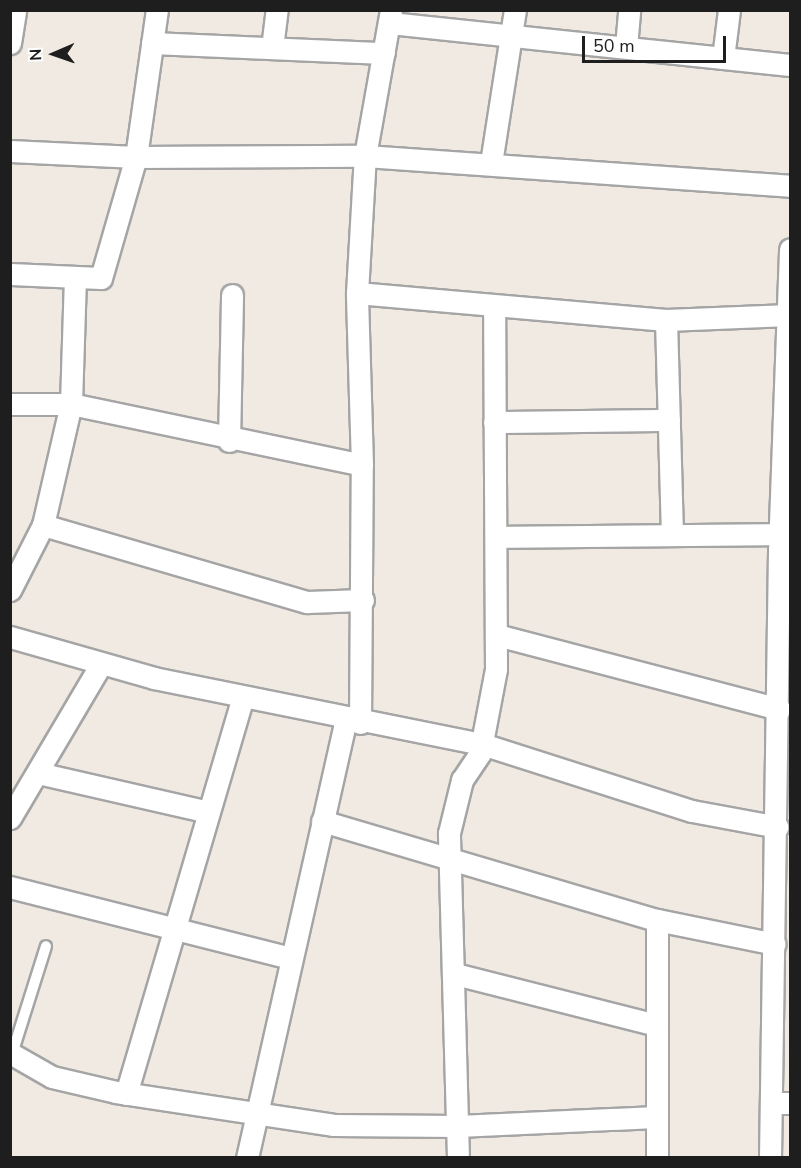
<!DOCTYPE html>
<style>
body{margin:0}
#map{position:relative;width:801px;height:1168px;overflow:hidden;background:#f0eae3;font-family:"Nunito Sans",sans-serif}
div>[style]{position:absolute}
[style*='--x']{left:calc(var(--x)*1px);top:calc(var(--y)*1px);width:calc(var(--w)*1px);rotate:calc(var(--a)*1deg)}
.roads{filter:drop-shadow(2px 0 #a5a5a5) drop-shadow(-2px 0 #a5a5a5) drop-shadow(0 2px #a5a5a5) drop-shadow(0 -2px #a5a5a5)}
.service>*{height:10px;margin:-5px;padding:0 5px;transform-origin:5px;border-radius:5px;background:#fff}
.minor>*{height:21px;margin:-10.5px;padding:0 10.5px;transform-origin:10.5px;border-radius:10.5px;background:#fff}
span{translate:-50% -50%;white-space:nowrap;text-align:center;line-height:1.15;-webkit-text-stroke:4.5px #fff;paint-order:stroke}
.frame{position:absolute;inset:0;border:12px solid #1e1e1e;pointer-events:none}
.north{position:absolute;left:24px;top:24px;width:60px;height:60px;-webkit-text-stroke:4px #fff;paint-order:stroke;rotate:268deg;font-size:16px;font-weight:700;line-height:24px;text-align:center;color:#1e1e1e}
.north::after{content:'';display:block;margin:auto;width:21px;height:27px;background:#1e1e1e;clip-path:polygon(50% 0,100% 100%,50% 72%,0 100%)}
.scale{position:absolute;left:582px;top:36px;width:144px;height:27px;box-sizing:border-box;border:3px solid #1e1e1e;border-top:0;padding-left:8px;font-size:18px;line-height:21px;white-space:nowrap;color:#1e1e1e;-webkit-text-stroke:4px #fff;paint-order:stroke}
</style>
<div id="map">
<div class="roads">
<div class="service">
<i style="--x:12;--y:1054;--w:113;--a:-72.5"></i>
</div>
<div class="minor">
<i style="--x:390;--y:23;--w:402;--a:6"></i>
<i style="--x:10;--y:43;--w:33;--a:-81"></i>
<i style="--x:152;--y:43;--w:232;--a:2.5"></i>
<i style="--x:626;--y:47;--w:37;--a:-85"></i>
<i style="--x:272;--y:48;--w:38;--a:-83"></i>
<i style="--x:723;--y:58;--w:48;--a:-82.9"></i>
<i style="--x:10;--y:151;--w:126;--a:2.7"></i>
<i style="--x:136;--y:157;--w:229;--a:-0.3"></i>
<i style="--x:365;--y:156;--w:148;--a:-79.9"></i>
<i style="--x:491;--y:163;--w:155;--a:-81.1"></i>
<i style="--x:10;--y:274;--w:91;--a:2.5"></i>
<i style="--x:101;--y:278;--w:126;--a:-73.9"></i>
<i style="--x:136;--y:157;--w:148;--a:-81.9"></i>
<i style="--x:357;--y:293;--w:310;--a:5"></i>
<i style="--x:666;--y:320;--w:123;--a:-2.3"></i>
<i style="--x:666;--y:320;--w:211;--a:88.4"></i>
<i style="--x:10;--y:404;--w:61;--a:0"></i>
<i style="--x:71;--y:404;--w:297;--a:11.8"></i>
<i style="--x:362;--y:465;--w:172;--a:-91.7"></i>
<i style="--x:357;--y:293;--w:137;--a:-86.7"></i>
<i style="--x:365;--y:156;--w:426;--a:4"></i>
<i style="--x:494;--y:422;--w:175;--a:-0.7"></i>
<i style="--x:229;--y:441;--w:146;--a:-88.8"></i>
<i style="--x:43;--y:525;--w:275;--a:16.3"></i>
<i style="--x:307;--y:602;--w:56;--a:-2"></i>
<i style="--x:497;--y:537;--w:283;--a:-0.6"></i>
<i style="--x:10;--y:590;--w:73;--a:-63.1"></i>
<i style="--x:43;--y:525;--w:124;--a:-77"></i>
<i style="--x:71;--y:404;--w:127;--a:-88.2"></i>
<i style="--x:497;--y:635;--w:292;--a:14.7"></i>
<i style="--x:10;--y:637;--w:150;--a:15.9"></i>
<i style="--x:154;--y:678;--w:335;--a:11.4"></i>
<i style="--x:482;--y:744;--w:220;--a:17.7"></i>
<i style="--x:692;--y:811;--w:87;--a:10.5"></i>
<i style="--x:360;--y:723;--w:258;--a:-89.6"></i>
<i style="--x:38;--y:773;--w:174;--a:12.9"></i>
<i style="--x:10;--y:818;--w:179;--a:-59.4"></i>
<i style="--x:322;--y:821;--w:349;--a:16.5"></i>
<i style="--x:657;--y:920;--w:120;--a:11.5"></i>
<i style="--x:10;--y:887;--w:289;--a:14.2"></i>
<i style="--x:455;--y:974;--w:208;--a:14.2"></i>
<i style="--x:10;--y:1053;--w:48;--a:29.7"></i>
<i style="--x:52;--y:1077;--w:66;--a:13.2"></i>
<i style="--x:116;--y:1092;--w:219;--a:8.6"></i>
<i style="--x:333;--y:1125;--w:125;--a:0.5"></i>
<i style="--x:458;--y:1126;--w:198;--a:-2.6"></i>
<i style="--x:126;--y:1094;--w:414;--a:-73.6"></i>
<i style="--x:771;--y:1103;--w:19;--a:0"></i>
<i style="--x:247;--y:1158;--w:449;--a:-77.3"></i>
<i style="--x:458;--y:1158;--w:325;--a:-91.6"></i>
<i style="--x:449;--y:833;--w:55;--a:-76.2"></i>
<i style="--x:462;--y:780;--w:32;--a:-56"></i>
<i style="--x:480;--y:753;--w:86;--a:-79.2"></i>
<i style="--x:496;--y:669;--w:362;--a:-90.3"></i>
<i style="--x:657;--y:1158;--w:238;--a:-90"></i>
<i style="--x:770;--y:1158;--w:607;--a:-89.15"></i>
<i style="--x:779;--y:551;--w:302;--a:-87.9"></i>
</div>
</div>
<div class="frame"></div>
<div class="north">N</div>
<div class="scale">50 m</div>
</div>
